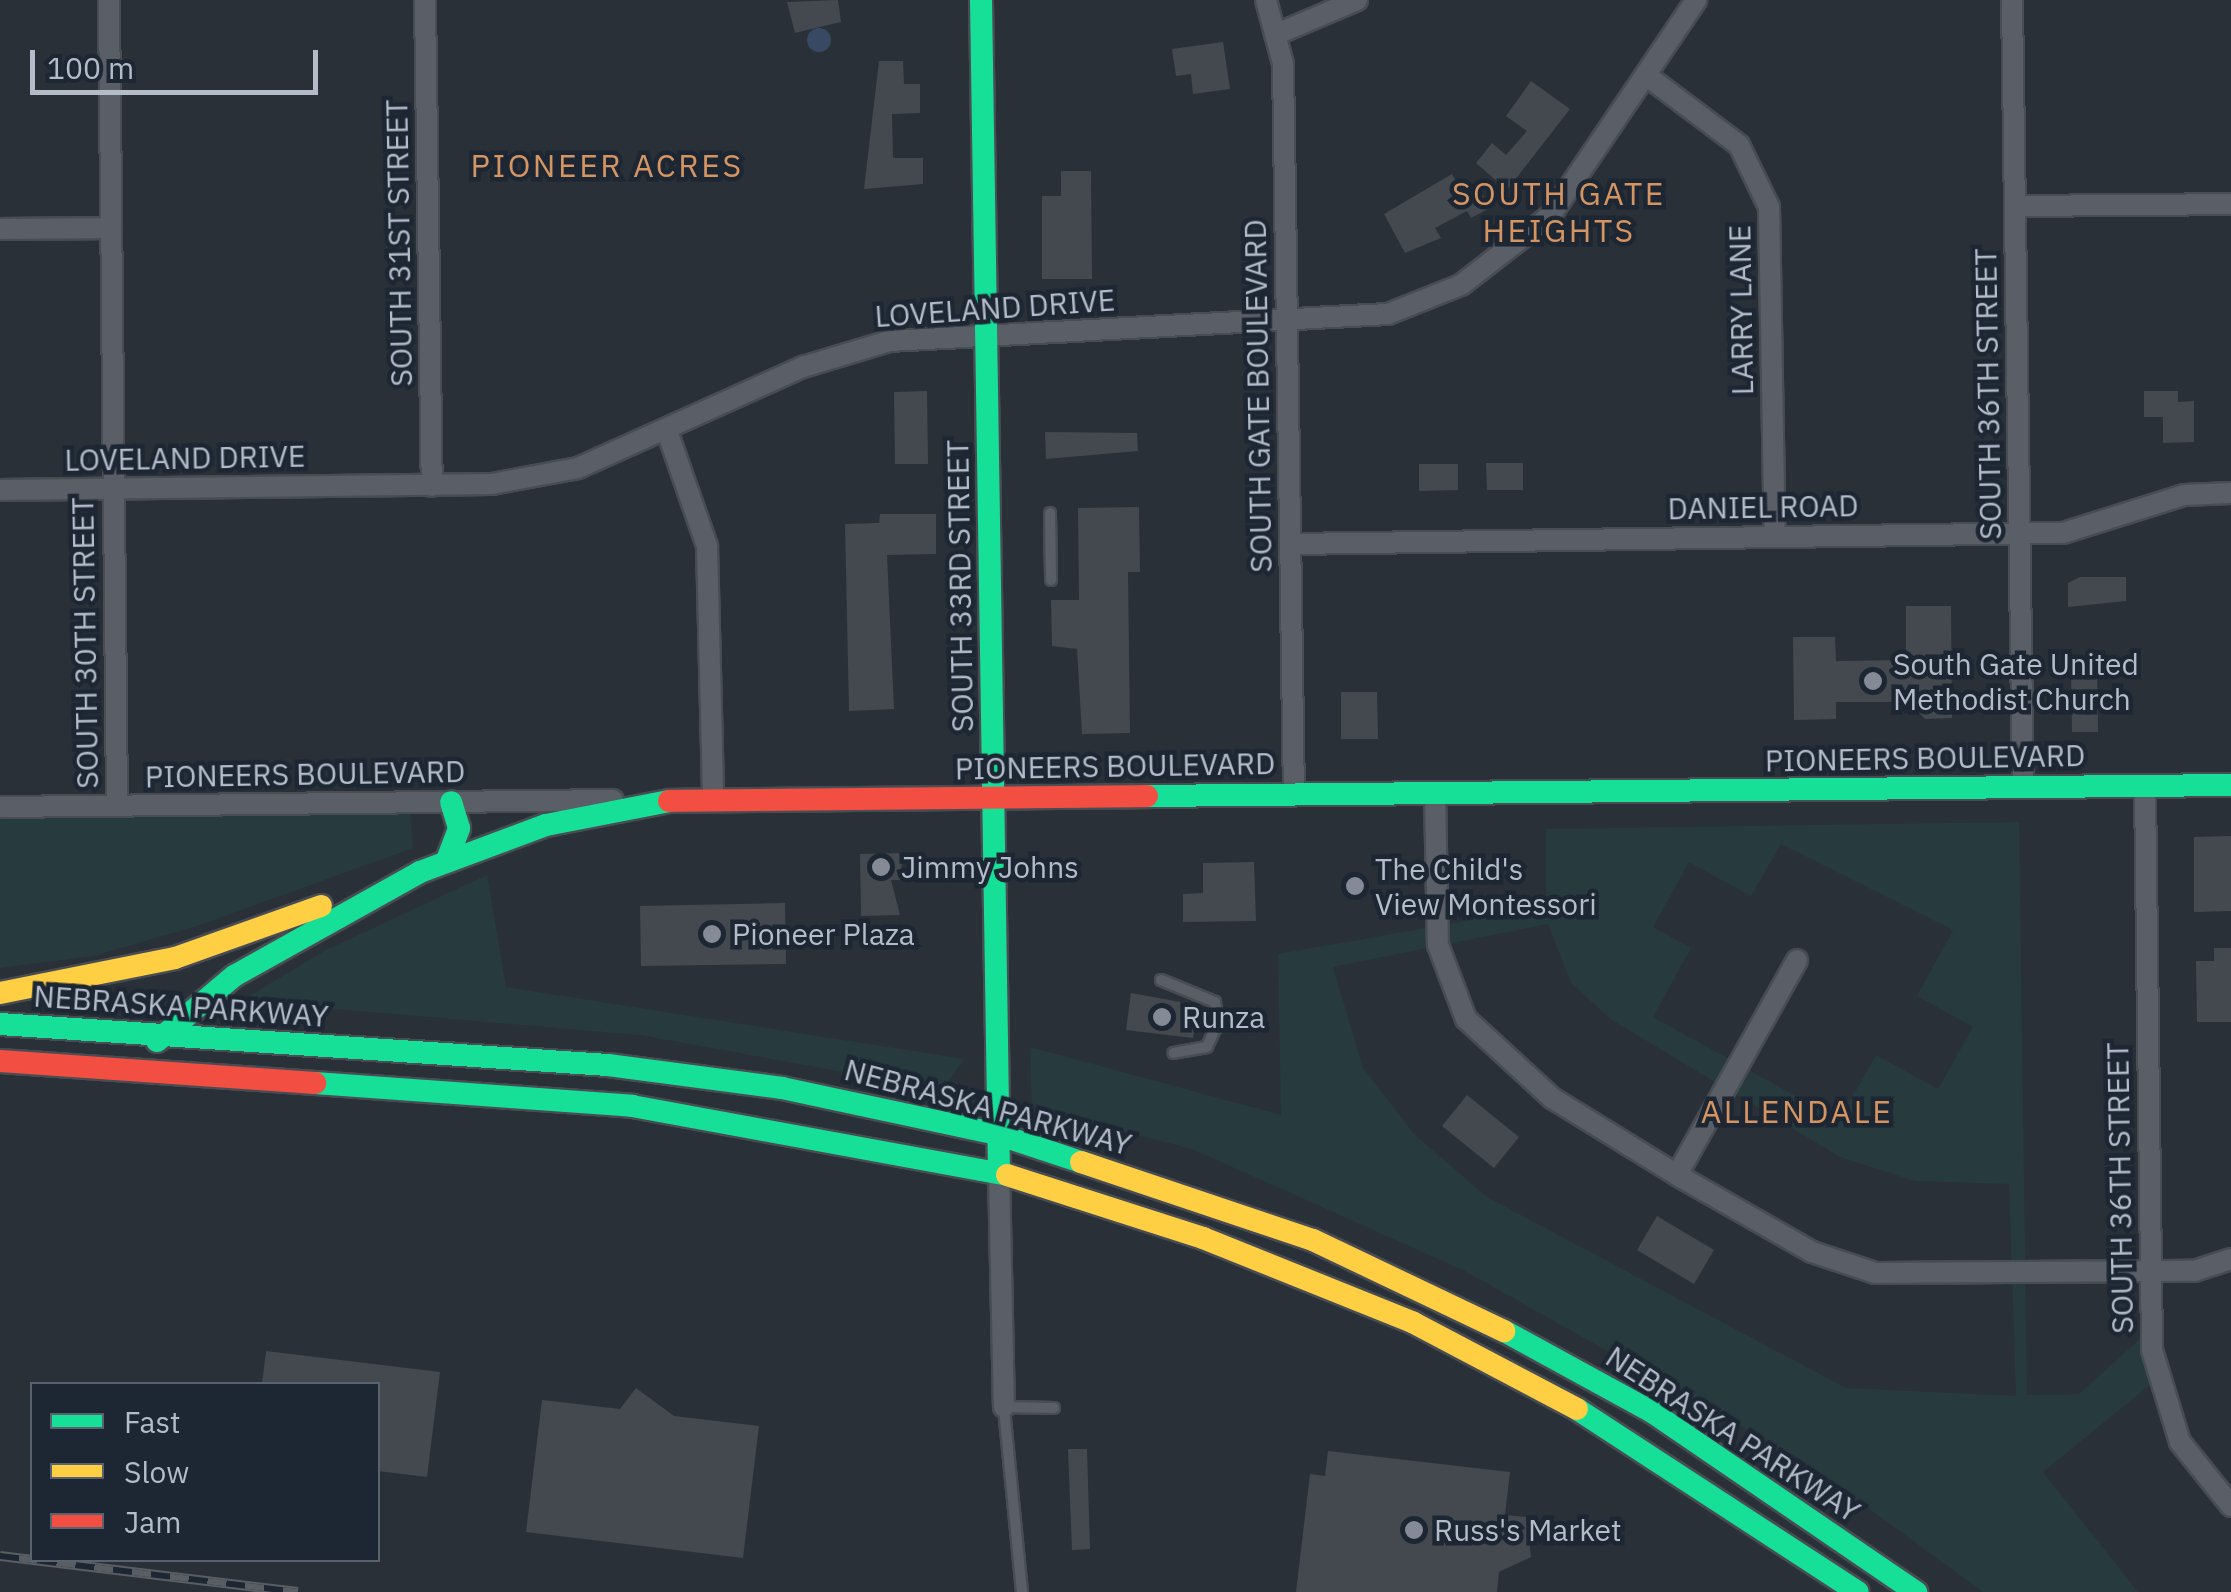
<!DOCTYPE html>
<style>
body{margin:0}
#map{position:relative;width:2231px;height:1592px;overflow:hidden;background:#2a3038;font-family:"IBM Plex Sans",sans-serif}
div>[style]{position:absolute}
[style*='--x']{left:calc(var(--x)*1px);top:calc(var(--y)*1px);width:calc(var(--w)*1px);rotate:calc(var(--a)*1deg)}
.green>*{inset:0;background:#273a3e}
.water>*{inset:0;background:#384963}
.round{border-radius:50%}
.building>*{inset:0;background:#444950}
.roads{filter:drop-shadow(2px 0 #484c53) drop-shadow(-2px 0 #484c53) drop-shadow(0 2px #484c53) drop-shadow(0 -2px #484c53)}
.lane>*{height:10px;margin:-5px;padding:0 5px;transform-origin:5px;border-radius:5px;background:#5a5e66}
.street>*{height:20px;margin:-10px;padding:0 10px;transform-origin:10px;border-radius:10px;background:#5a5e66}
.fast>*{height:22px;margin:-11px;padding:0 11px;transform-origin:11px;border-radius:11px;background:#16e098}
.slow>*{height:22px;margin:-11px;padding:0 11px;transform-origin:11px;border-radius:11px;background:#ffcf43}
.jam>*{height:22px;margin:-11px;padding:0 11px;transform-origin:11px;border-radius:11px;background:#f24e42}
.rail>*{height:10px;margin-top:-5px;transform-origin:0;background:repeating-linear-gradient(90deg,#1d2633 0 19px,#595d64 0 38px);box-sizing:border-box;border-block:2px solid #595d64}
.dots>*{width:28px;height:28px;translate:-50% -50%;box-sizing:border-box;border:5px solid #1d2633;border-radius:50%}
span{translate:-50% -50%;white-space:nowrap;text-align:center;line-height:1.15;-webkit-text-stroke:9px #1d2633;paint-order:stroke}
.street-label{font-size:30px;color:#b4bcc9}
.poi-label{font-size:30px;color:#b4bcc9}
.left{translate:0 -50%;text-align:left}
.neighbourhood-label{font-size:32px;color:#d59563;letter-spacing:2.5px}
.legend{position:absolute;left:30px;top:1382px;width:350px;height:180px;box-sizing:border-box;background:#1d2633;border:2px solid #59626f;margin:0;padding:12px 18px;list-style:none;font-size:30px;color:#b4bcc9}
.legend li{display:flex;align-items:center;gap:20px;height:50px}
.legend b{width:50px;border:2px solid #59626f}
.scale{position:absolute;left:30px;top:50px;width:288px;height:45px;box-sizing:border-box;border:5px solid #b4bcc9;border-top:0;padding-left:12px;font-size:30px;line-height:35px;white-space:nowrap;color:#b4bcc9;-webkit-text-stroke:8px #1d2633;paint-order:stroke}
</style>
<div id="map">
<div class="green">
<i style="clip-path:polygon(409px 803px,413px 848px,200px 925px,94px 956px,0 968px,0 807px)"></i>
<i style="clip-path:polygon(evenodd,2019px 822px,2027px 1395px,2079px 1394px,2152px 1328px,2156px 1380px,2043px 1472px,2138px 1592px,1983px 1592px,1805px 1462px,1465px 1271px,1192px 1149px,1032px 1108px,1030px 1047px,1281px 1115px,1278px 954px,1546px 907px,1546px 829px,2019px 822px,1781px 844px,1953px 930px,1917px 996px,1973px 1027px,1938px 1089px,1876px 1055px,1839px 1120px,1653px 1017px,1691px 948px,1653px 927px,1689px 862px,1751px 896px,1781px 844px,2019px 822px,1548px 924px,1571px 983px,1612px 1020px,1840px 1157px,1915px 1181px,2009px 1184px,2016px 1396px,1846px 1388px,1487px 1197px,1414px 1134px,1363px 1068px,1333px 967px,1548px 924px)"></i>
<i style="clip-path:polygon(487px 875px,506px 987px,964px 1059px,942px 1090px,640px 1035px,241px 1001px,326px 950px)"></i>
</div>
<div class="water">
<i class="round" style="left:807px;top:28px;width:24px;height:24px"></i>
</div>
<div class="building">
<i style="clip-path:polygon(838px 0,841px 22px,795px 33px,787px 2px)"></i>
<i style="clip-path:polygon(1223px 42px,1230px 89px,1193px 94px,1191px 74px,1176px 76px,1172px 49px)"></i>
<i style="clip-path:polygon(879px 61px,903px 61px,904px 84px,920px 84px,920px 113px,892px 114px,893px 158px,923px 158px,923px 184px,864px 189px)"></i>
<i style="clip-path:polygon(1531px 81px,1570px 109px,1507px 190px,1476px 163px,1492px 143px,1506px 155px,1527px 131px,1506px 116px)"></i>
<i style="clip-path:polygon(1061px 171px,1091px 171px,1092px 279px,1042px 279px,1042px 196px,1061px 196px)"></i>
<i style="clip-path:polygon(1452px 174px,1465px 199px,1480px 191px,1490px 208px,1471px 218px,1467px 211px,1435px 228px,1441px 238px,1405px 253px,1384px 214px)"></i>
<i style="clip-path:polygon(927px 391px,928px 464px,895px 464px,894px 392px)"></i>
<i style="clip-path:polygon(2144px 391px,2178px 391px,2178px 402px,2194px 401px,2194px 442px,2163px 443px,2163px 417px,2144px 417px)"></i>
<i style="clip-path:polygon(1045px 432px,1137px 433px,1138px 451px,1046px 459px)"></i>
<i style="clip-path:polygon(1486px 463px,1523px 463px,1523px 490px,1487px 490px)"></i>
<i style="clip-path:polygon(1419px 464px,1458px 464px,1458px 490px,1419px 491px)"></i>
<i style="clip-path:polygon(1139px 507px,1140px 572px,1128px 572px,1130px 733px,1082px 734px,1077px 649px,1052px 646px,1051px 600px,1079px 600px,1078px 508px)"></i>
<i style="clip-path:polygon(880px 514px,936px 514px,936px 554px,887px 555px,894px 709px,849px 711px,845px 524px,879px 523px)"></i>
<i style="clip-path:polygon(2080px 577px,2126px 577px,2126px 601px,2068px 607px,2068px 583px)"></i>
<i style="clip-path:polygon(1906px 606px,1951px 606px,1952px 718px,1925px 719px,1909px 702px,1836px 702px,1836px 719px,1794px 720px,1793px 637px,1835px 637px,1836px 661px,1906px 660px)"></i>
<i style="clip-path:polygon(2071px 664px,2097px 664px,2098px 732px,2072px 732px)"></i>
<i style="clip-path:polygon(1341px 692px,1377px 692px,1378px 739px,1341px 739px)"></i>
<i style="clip-path:polygon(2231px 836px,2231px 911px,2194px 912px,2194px 837px)"></i>
<i style="clip-path:polygon(903px 853px,900px 880px,891px 880px,900px 915px,861px 916px,860px 854px)"></i>
<i style="clip-path:polygon(1254px 862px,1256px 921px,1183px 922px,1183px 894px,1203px 893px,1203px 863px)"></i>
<i style="clip-path:polygon(785px 903px,786px 964px,641px 966px,640px 906px)"></i>
<i style="clip-path:polygon(2214px 948px,2231px 948px,2231px 1022px,2197px 1022px,2196px 961px,2214px 961px)"></i>
<i style="clip-path:polygon(1131px 993px,1197px 1005px,1193px 1038px,1126px 1030px)"></i>
<i style="clip-path:polygon(1467px 1095px,1519px 1137px,1494px 1168px,1442px 1126px)"></i>
<i style="clip-path:polygon(1657px 1216px,1714px 1250px,1694px 1284px,1637px 1250px)"></i>
<i style="clip-path:polygon(266px 1351px,440px 1372px,427px 1477px,378px 1471px,378px 1384px,262px 1384px)"></i>
<i style="clip-path:polygon(636px 1388px,674px 1416px,759px 1426px,743px 1558px,526px 1532px,542px 1400px,620px 1409px)"></i>
<i style="clip-path:polygon(1068px 1449px,1087px 1449px,1090px 1549px,1072px 1550px)"></i>
<i style="clip-path:polygon(1328px 1451px,1510px 1472px,1505px 1515px,1526px 1517px,1531px 1557px,1499px 1572px,1497px 1592px,1296px 1592px,1310px 1474px,1325px 1476px)"></i>
</div>
<div class="roads">
<div class="lane">
<i style="--x:1050;--y:513;--w:67;--a:89.1"></i>
<i style="--x:1161;--y:980;--w:58;--a:22.2"></i>
<i style="--x:1215;--y:1002;--w:21;--a:82"></i>
<i style="--x:1218;--y:1023;--w:26;--a:115"></i>
<i style="--x:1207;--y:1047;--w:34;--a:170"></i>
<i style="--x:1022;--y:1592;--w:186;--a:-95.6"></i>
<i style="--x:1004;--y:1407;--w:50;--a:1.1"></i>
</div>
<div class="street">
<i style="--x:109;--y:0;--w:806;--a:89.43"></i>
<i style="--x:425;--y:0;--w:486;--a:89.2"></i>
<i style="--x:1266;--y:0;--w:66;--a:75.1"></i>
<i style="--x:1283;--y:64;--w:730;--a:89.14"></i>
<i style="--x:2012;--y:0;--w:787;--a:89.2"></i>
<i style="--x:1277;--y:34;--w:87;--a:-23"></i>
<i style="--x:1647;--y:76;--w:115;--a:36.9"></i>
<i style="--x:1739;--y:145;--w:69;--a:64.2"></i>
<i style="--x:1769;--y:207;--w:330;--a:89"></i>
<i style="--x:2015;--y:206;--w:216;--a:-0.5"></i>
<i style="--x:0;--y:229;--w:111;--a:-0.5"></i>
<i style="--x:667;--y:431;--w:122;--a:70.8"></i>
<i style="--x:707;--y:546;--w:254;--a:88.6"></i>
<i style="--x:0;--y:490;--w:492;--a:-0.7"></i>
<i style="--x:492;--y:484;--w:87;--a:-10.5"></i>
<i style="--x:578;--y:468;--w:247;--a:-24.2"></i>
<i style="--x:803;--y:367;--w:90;--a:-16.8"></i>
<i style="--x:889;--y:341;--w:500;--a:-3.1"></i>
<i style="--x:1388;--y:314;--w:79;--a:-21.7"></i>
<i style="--x:1461;--y:285;--w:113;--a:-37.8"></i>
<i style="--x:1550;--y:216;--w:261;--a:-55.9"></i>
<i style="--x:1290;--y:544;--w:773;--a:-0.82"></i>
<i style="--x:2063;--y:533;--w:127;--a:-17.4"></i>
<i style="--x:2184;--y:495;--w:47;--a:-2.4"></i>
<i style="--x:2145;--y:786;--w:564;--a:89.29"></i>
<i style="--x:2152;--y:1350;--w:96;--a:73.1"></i>
<i style="--x:2180;--y:1442;--w:82;--a:51.4"></i>
<i style="--x:1435;--y:793;--w:152;--a:88.9"></i>
<i style="--x:1438;--y:945;--w:79;--a:69.3"></i>
<i style="--x:1466;--y:1019;--w:117;--a:42.6"></i>
<i style="--x:1552;--y:1098;--w:147;--a:31.6"></i>
<i style="--x:1677;--y:1175;--w:155;--a:29.7"></i>
<i style="--x:1812;--y:1252;--w:66;--a:18.4"></i>
<i style="--x:1875;--y:1273;--w:319;--a:-0.4"></i>
<i style="--x:2194;--y:1271;--w:39;--a:-18"></i>
<i style="--x:0;--y:807;--w:613;--a:-0.65"></i>
<i style="--x:999;--y:1172;--w:235;--a:88.8"></i>
<i style="--x:1677;--y:1175;--w:246;--a:-60.8"></i>
</div>
<div class="fast">
<i style="--x:981;--y:0;--w:1172;--a:89.12"></i>
<i style="--x:1147;--y:796;--w:1084;--a:-0.58"></i>
<i style="--x:447;--y:860;--w:34;--a:-69"></i>
<i style="--x:459;--y:828;--w:27;--a:-107"></i>
<i style="--x:0;--y:1024;--w:609;--a:3.86"></i>
<i style="--x:608;--y:1065;--w:176;--a:7.5"></i>
<i style="--x:782;--y:1088;--w:220;--a:12.1"></i>
<i style="--x:997;--y:1134;--w:89;--a:18.4"></i>
<i style="--x:157;--y:1041;--w:101;--a:-40.2"></i>
<i style="--x:234;--y:976;--w:213;--a:-29.2"></i>
<i style="--x:420;--y:872;--w:134;--a:-20.5"></i>
<i style="--x:546;--y:825;--w:125;--a:-11"></i>
<i style="--x:315;--y:1083;--w:318;--a:4.1"></i>
<i style="--x:632;--y:1106;--w:381;--a:10.4"></i>
<i style="--x:1504;--y:1331;--w:169;--a:28.7"></i>
<i style="--x:1652;--y:1412;--w:320;--a:34.3"></i>
<i style="--x:1577;--y:1409;--w:335;--a:33.1"></i>
</div>
<div class="slow">
<i style="--x:0;--y:993;--w:178;--a:-11.3"></i>
<i style="--x:175;--y:958;--w:155;--a:-19.6"></i>
<i style="--x:1081;--y:1162;--w:245;--a:18.6"></i>
<i style="--x:1313;--y:1240;--w:212;--a:25.5"></i>
<i style="--x:1007;--y:1175;--w:206;--a:17.8"></i>
<i style="--x:1203;--y:1238;--w:227;--a:21.9"></i>
<i style="--x:1414;--y:1323;--w:184;--a:27.8"></i>
</div>
<div class="jam">
<i style="--x:669;--y:801;--w:478;--a:-0.6"></i>
<i style="--x:0;--y:1061;--w:316;--a:4"></i>
</div>
</div>
<div class="rail">
<i style="--x:0;--y:1556;--w:300;--a:6.9"></i>
</div>
<div class="dots">
<i style="left:1873px;top:681px;background:#848b96"></i>
<i style="left:881px;top:867px;background:#848b96"></i>
<i style="left:1355px;top:886px;background:#848b96"></i>
<i style="left:712px;top:934px;background:#848b96"></i>
<i style="left:1162px;top:1017px;background:#848b96"></i>
<i style="left:1414px;top:1530px;background:#848b96"></i>
</div>
<div class="street-label">
<span style="left:399px;top:243px;rotate:-91deg">SOUTH 31ST STREET</span>
<span style="left:995px;top:308px;rotate:-4deg">LOVELAND DRIVE</span>
<span style="left:1741px;top:310px;rotate:-91deg">LARRY LANE</span>
<span style="left:1988px;top:394px;rotate:-91deg">SOUTH 36TH STREET</span>
<span style="left:1258px;top:396px;rotate:-91deg">SOUTH GATE BOULEVARD</span>
<span style="left:185px;top:458px;rotate:-1deg">LOVELAND DRIVE</span>
<span style="left:1763px;top:507px;rotate:-1deg">DANIEL ROAD</span>
<span style="left:960px;top:586px;rotate:-91deg">SOUTH 33RD STREET</span>
<span style="left:85px;top:643px;rotate:-91deg">SOUTH 30TH STREET</span>
<span style="left:1925px;top:758px;rotate:-1deg">PIONEERS BOULEVARD</span>
<span style="left:1115px;top:766px;rotate:-1deg">PIONEERS BOULEVARD</span>
<span style="left:305px;top:774px;rotate:-1deg">PIONEERS BOULEVARD</span>
<span style="left:181px;top:1006px;rotate:4deg">NEBRASKA PARKWAY</span>
<span style="left:988px;top:1107px;rotate:15deg">NEBRASKA PARKWAY</span>
<span style="left:2120px;top:1188px;rotate:-91deg">SOUTH 36TH STREET</span>
<span style="left:1733px;top:1434px;rotate:33deg">NEBRASKA PARKWAY</span>
</div>
<div class="poi-label">
<span class="left" style="left:1893px;top:681px">South Gate United<br>Methodist Church</span>
<span class="left" style="left:901px;top:867px">Jimmy Johns</span>
<span class="left" style="left:1375px;top:886px">The Child's<br>View Montessori</span>
<span class="left" style="left:732px;top:934px">Pioneer Plaza</span>
<span class="left" style="left:1182px;top:1017px">Runza</span>
<span class="left" style="left:1434px;top:1530px">Russ's Market</span>
</div>
<div class="neighbourhood-label">
<span style="left:607px;top:165px">PIONEER ACRES</span>
<span style="left:1559px;top:212px">SOUTH GATE<br>HEIGHTS</span>
<span style="left:1797px;top:1111px">ALLENDALE</span>
</div>
<ul class="legend">
<li><b style="height:12px;background:#16e098"></b>Fast</li>
<li><b style="height:12px;background:#ffcf43"></b>Slow</li>
<li><b style="height:12px;background:#f24e42"></b>Jam</li>
</ul>
<div class="scale">100 m</div>
</div>
